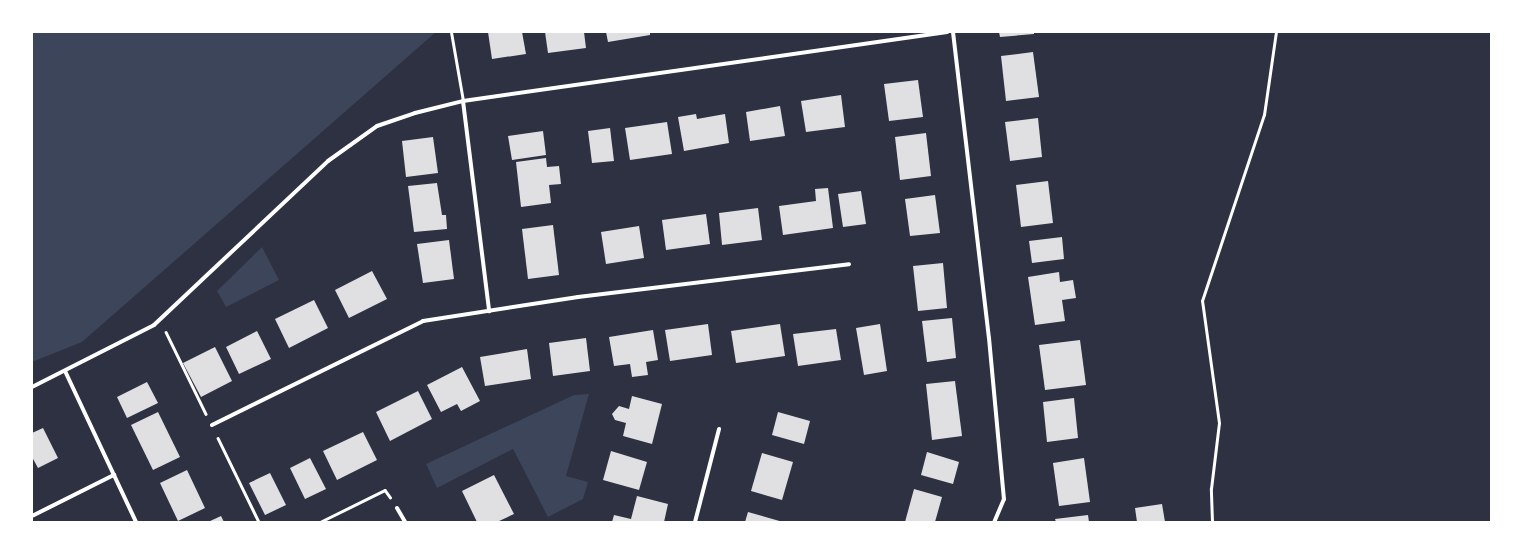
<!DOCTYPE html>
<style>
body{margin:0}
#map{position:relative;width:1523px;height:554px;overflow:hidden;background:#2d3142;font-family:Rubik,sans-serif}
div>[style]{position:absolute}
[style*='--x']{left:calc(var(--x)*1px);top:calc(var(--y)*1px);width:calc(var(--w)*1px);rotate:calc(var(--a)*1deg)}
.green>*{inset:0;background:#3c4559}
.building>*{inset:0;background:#e0e0e3}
.path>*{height:2.5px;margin:-1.25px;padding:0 1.25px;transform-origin:1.25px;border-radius:1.25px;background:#fff}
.service>*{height:3px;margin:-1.5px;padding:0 1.5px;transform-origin:1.5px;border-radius:1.5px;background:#fff}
.minor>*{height:4px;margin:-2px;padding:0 2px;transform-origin:2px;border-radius:2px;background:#fff}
span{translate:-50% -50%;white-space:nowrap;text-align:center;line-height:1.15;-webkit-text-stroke:4px #fff;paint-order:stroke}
.frame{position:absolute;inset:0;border:33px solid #fff;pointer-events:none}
</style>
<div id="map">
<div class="green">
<i style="clip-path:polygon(32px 32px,436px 32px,82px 342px,32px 362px)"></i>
<i style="clip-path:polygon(262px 247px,279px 280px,226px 307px,217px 291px)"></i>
<i style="clip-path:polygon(589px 394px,566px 476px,588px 482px,583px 499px,548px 517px,513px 449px,437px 488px,426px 464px,574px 395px)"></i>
</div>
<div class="building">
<i style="clip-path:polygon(488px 32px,522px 32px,526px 54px,492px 59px)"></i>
<i style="clip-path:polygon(545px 32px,584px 32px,586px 48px,548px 53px)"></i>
<i style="clip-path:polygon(606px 32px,650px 32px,650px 35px,608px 42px)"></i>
<i style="clip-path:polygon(999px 32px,1034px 32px,1034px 34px,1000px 37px)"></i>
<i style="clip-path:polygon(1033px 52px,1039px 97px,1006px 101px,1001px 56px)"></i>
<i style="clip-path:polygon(918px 80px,923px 117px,889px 121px,884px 84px)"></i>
<i style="clip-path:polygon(841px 95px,845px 127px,806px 132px,801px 101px)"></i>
<i style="clip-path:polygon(780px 106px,785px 136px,750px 141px,746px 112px)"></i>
<i style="clip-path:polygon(696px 114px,697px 119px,725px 114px,729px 143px,684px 151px,678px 117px)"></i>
<i style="clip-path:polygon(1038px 118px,1042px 157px,1010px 161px,1005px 122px)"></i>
<i style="clip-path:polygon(667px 122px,672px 154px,630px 160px,625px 128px)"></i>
<i style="clip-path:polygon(610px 128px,614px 161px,592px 163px,588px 131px)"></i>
<i style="clip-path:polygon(543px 131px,546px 155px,512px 160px,508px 136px)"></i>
<i style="clip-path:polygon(926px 133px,931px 176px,900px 180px,895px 137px)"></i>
<i style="clip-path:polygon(433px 137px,438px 173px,406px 177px,402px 141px)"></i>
<i style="clip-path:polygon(546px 158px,547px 167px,559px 166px,561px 184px,549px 185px,551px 203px,521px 207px,516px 162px)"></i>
<i style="clip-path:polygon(1048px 181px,1053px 223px,1021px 227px,1016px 185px)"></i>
<i style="clip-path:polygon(437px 183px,442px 215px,446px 215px,447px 229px,414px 232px,408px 186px)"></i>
<i style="clip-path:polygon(828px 188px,833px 228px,783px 235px,779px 206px,816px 201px,815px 189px)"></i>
<i style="clip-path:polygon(861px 191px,866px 224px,843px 227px,838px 194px)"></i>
<i style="clip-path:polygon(935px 195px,940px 233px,910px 236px,905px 199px)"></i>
<i style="clip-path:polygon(758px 208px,762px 240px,722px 245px,719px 213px)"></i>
<i style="clip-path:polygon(706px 214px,710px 244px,666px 250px,662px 220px)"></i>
<i style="clip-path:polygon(553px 225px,559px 275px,528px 279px,522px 229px)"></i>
<i style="clip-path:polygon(639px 226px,644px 258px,606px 264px,601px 232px)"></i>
<i style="clip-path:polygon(1062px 237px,1064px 259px,1032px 263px,1029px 241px)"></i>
<i style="clip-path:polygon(449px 240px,454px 279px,423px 283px,417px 244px)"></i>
<i style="clip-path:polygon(943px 263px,947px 308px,918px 311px,913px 266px)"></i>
<i style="clip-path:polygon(372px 271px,387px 299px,349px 318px,335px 290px)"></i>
<i style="clip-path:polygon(1059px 272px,1060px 282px,1073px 280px,1076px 298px,1062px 300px,1065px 321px,1035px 325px,1028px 277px)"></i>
<i style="clip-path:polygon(314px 300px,328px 328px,289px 348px,275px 319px)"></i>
<i style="clip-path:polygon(952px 318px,956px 358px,927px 362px,922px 321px)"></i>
<i style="clip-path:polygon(708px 324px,712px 355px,670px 361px,665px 330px)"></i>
<i style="clip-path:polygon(780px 324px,785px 356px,736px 363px,731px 331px)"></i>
<i style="clip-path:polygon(880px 324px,887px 371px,864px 375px,856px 328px)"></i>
<i style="clip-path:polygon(836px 329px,841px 360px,798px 366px,793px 334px)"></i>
<i style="clip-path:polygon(653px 330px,658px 360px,646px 362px,648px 375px,632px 377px,630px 364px,614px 366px,609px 337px)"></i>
<i style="clip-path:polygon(257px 331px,271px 359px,239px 374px,226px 347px)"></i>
<i style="clip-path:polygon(586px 338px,590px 371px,553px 376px,549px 343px)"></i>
<i style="clip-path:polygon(1080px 340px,1086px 385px,1045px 390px,1039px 345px)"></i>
<i style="clip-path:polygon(215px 347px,232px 381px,201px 397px,183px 363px)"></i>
<i style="clip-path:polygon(527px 349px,531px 379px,485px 386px,480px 357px)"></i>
<i style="clip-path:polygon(462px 367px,480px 401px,461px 411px,457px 404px,441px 412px,427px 385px)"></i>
<i style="clip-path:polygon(955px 381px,962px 436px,932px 440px,926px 384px)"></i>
<i style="clip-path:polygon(147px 382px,158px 403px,127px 418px,117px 397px)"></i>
<i style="clip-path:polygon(418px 391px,432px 419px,390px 441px,376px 412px)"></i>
<i style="clip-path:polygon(632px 396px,662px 404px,652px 444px,623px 436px,626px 423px,615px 420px,612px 414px,619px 406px,629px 409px)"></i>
<i style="clip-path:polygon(1074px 398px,1078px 438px,1047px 442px,1043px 402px)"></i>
<i style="clip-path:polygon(158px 412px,180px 457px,153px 470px,131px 425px)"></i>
<i style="clip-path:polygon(778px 412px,810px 421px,804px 444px,772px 435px)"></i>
<i style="clip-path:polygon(43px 428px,58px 458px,38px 468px,32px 457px,32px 433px)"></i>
<i style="clip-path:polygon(363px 432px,377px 460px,337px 480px,323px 451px)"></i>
<i style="clip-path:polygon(611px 451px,647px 462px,639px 490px,603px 480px)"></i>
<i style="clip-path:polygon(927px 452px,959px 462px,953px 484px,921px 475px)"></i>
<i style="clip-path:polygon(762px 453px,793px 462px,782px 500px,751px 491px)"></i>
<i style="clip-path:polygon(310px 458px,326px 489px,305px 499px,290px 468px)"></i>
<i style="clip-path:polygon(1084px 458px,1090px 502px,1059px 506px,1053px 463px)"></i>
<i style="clip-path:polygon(187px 470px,205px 508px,178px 521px,160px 483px)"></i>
<i style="clip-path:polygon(270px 473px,286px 505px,265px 515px,249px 483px)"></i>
<i style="clip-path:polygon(494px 475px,514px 514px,497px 522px,477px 522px,462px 491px)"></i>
<i style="clip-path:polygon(914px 489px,942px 497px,935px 522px,905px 522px)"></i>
<i style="clip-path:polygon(637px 496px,668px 504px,664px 522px,612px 522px,614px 515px,631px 519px)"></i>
<i style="clip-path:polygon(1162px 504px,1165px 522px,1137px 522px,1135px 508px)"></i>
<i style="clip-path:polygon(748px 512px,783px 522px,745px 522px)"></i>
<i style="clip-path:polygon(1088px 515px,1089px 522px,1056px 522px,1055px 519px)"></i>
<i style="clip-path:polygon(221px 516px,224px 522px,208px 522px)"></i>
</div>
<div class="path">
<i style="--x:166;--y:332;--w:91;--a:64"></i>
<i style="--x:218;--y:438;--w:93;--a:64"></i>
<i style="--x:320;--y:522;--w:72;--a:-26.2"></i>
<i style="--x:385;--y:490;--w:9;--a:54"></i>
<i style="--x:1212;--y:522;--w:33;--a:-92"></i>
<i style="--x:1211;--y:489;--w:66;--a:-83.1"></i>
<i style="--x:1219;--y:423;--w:123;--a:-97.9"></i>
<i style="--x:1202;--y:301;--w:196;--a:-71.6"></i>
<i style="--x:1264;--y:115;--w:84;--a:-81.8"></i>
</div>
<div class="service">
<i style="--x:451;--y:32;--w:70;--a:80.1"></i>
</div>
<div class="minor">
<i style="--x:953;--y:32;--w:308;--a:83.3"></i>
<i style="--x:989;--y:338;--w:162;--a:84.7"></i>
<i style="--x:1004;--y:499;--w:25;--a:113"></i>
<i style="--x:463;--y:101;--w:212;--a:82.9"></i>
<i style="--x:65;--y:371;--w:167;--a:64.8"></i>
<i style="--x:32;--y:387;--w:137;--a:-26.9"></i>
<i style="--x:154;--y:325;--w:239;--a:-43.3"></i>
<i style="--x:328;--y:161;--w:60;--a:-35.5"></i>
<i style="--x:377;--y:126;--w:40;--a:-18.9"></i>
<i style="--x:415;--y:113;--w:49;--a:-14"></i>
<i style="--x:463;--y:101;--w:489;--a:-8.1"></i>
<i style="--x:212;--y:425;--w:235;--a:-26.2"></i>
<i style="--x:423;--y:321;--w:157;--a:-8.8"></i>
<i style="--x:578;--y:297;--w:273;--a:-6.9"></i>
<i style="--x:397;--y:508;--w:16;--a:60"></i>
<i style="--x:32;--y:516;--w:92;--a:-26.6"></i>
<i style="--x:695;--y:522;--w:96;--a:-75.5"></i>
</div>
<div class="frame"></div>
</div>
